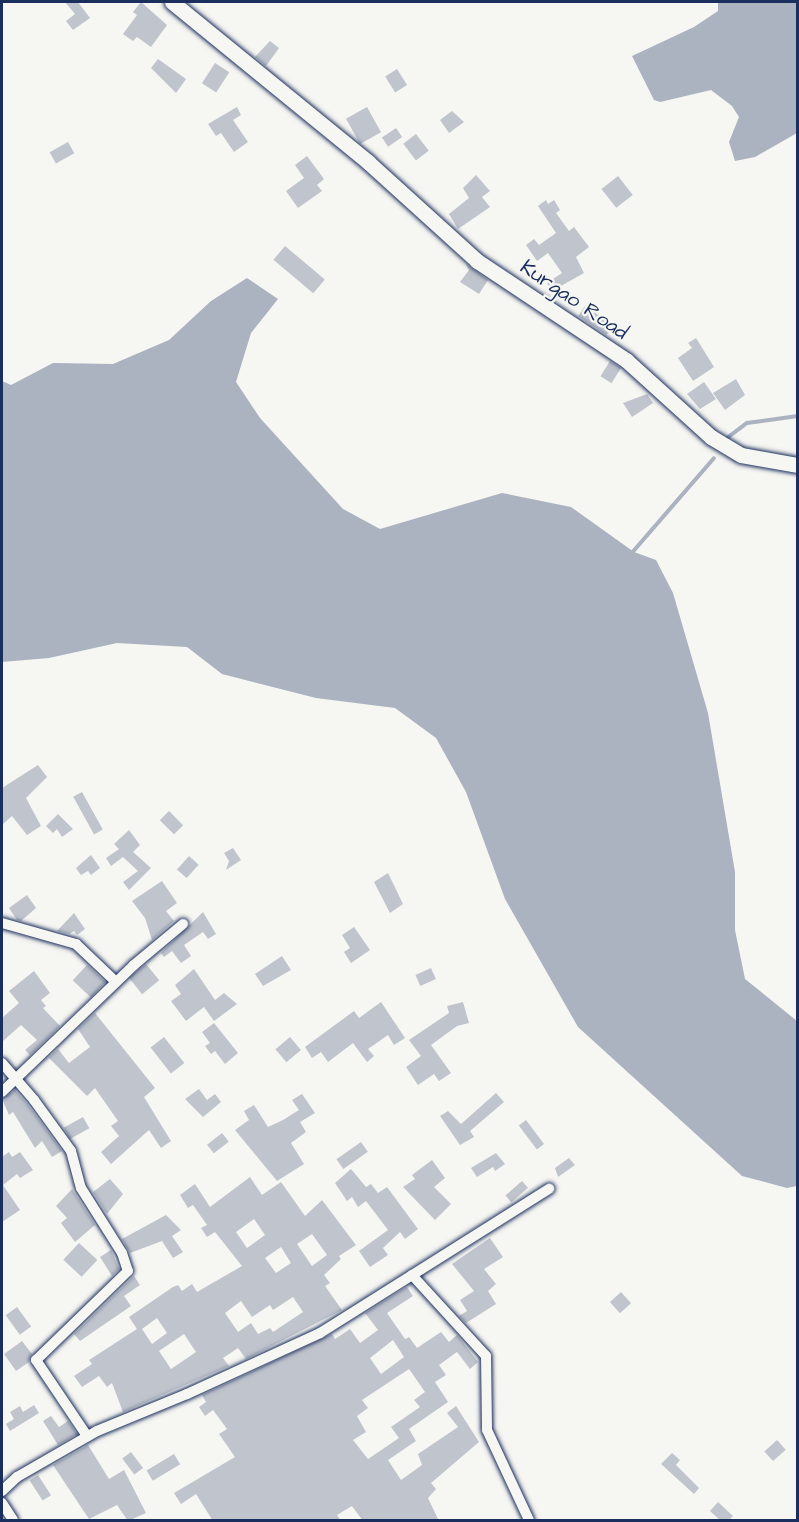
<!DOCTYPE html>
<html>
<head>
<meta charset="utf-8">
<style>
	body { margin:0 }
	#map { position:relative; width:799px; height:1522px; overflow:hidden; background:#f6f6f2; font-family:"Architects Daughter",sans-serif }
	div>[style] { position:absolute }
	.water>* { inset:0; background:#abb2c0 }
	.stream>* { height:4px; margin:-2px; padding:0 2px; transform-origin:2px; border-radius:2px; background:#abb2c0 }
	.building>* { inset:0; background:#c0c4cd; transform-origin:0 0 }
	.roads { filter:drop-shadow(0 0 2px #1b2f5e) drop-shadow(0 0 2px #1b2f5e) }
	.street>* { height:10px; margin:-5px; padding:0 5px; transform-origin:5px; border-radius:5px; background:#f6f6f2 }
	.secondary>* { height:15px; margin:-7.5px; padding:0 7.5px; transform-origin:7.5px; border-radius:7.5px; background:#f6f6f2 }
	span { translate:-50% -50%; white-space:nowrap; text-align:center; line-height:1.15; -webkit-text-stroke:4.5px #f6f6f2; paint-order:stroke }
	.street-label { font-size:21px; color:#1b2f5e }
	.frame { position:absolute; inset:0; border:3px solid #1b2f5e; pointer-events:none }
</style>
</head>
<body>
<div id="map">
	<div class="water">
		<div style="clip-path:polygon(718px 2px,797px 2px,797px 133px,755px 157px,735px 161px,729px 142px,739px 117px,732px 106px,711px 90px,660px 102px,654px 100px,632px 56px,694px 27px,718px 11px)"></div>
		<div style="clip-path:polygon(247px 278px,278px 299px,251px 333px,236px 382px,260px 418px,343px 509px,380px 529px,502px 493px,571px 507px,634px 552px,656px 560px,673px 593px,708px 713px,735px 872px,735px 930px,745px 979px,797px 1021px,797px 1186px,787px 1188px,742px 1176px,578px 1027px,505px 899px,466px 792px,436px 738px,395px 708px,316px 698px,222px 674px,187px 647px,117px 643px,49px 658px,2px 662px,2px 381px,11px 385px,53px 363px,113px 364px,169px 340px,211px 301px)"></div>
	</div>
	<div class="stream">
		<div style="left:727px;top:438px;width:25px;rotate:-37deg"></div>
		<div style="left:747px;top:423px;width:51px;rotate:-7.8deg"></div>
		<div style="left:630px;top:555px;width:128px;rotate:-49.1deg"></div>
	</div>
	<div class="building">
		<div style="clip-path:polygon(65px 2px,78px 2px,90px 18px,73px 30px,66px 21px,75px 14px)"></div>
		<div style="clip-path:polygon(141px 2px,167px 25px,151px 47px,137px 37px,133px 41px,123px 34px,137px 15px,133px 12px)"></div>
		<div style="clip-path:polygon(270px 41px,279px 48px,266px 66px,255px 57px)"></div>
		<div style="clip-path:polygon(158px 59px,186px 79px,176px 93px,151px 68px)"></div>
		<div style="left:215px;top:63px;width:17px;height:24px;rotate:33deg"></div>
		<div style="left:397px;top:69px;width:19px;height:14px;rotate:58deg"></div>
		<div style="clip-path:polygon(237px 107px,241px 115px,233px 120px,248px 142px,234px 152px,221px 133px,216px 136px,208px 124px)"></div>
		<div style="left:367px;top:107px;width:29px;height:24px;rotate:61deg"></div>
		<div style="clip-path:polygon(452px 111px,464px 122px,449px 133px,440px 120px)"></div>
		<div style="left:396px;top:128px;width:11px;height:17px;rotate:56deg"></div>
		<div style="left:416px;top:134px;width:21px;height:16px;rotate:53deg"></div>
		<div style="left:68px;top:142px;width:13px;height:21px;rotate:61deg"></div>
		<div style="clip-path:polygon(307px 156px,324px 179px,317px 185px,322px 191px,298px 208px,286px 191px,304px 178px,295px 165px)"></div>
		<div style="clip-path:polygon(476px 175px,490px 191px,482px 197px,490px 207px,458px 229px,449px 214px,469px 198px,463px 188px)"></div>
		<div style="left:618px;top:176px;width:24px;height:21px;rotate:52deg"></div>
		<div style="clip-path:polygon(546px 200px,548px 204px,554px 200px,560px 210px,556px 213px,569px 231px,574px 227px,589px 247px,576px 257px,584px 273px,552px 291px,547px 283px,562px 273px,548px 253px,537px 261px,526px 245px,534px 239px,539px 245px,556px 233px,538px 206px)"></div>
		<div style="left:285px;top:246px;width:52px;height:18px;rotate:40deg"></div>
		<div style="clip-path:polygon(466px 264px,488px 280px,479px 294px,460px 282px,469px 270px)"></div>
		<div style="left:585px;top:306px;width:34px;height:12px;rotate:34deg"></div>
		<div style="clip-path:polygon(696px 338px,714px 367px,693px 381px,678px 358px,692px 348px,688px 343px)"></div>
		<div style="left:610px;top:361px;width:13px;height:18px;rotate:32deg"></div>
		<div style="clip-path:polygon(736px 379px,745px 395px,725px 410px,713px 393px)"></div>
		<div style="clip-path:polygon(704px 382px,716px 399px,700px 409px,687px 394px)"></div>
		<div style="clip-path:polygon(647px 394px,653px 403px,632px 417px,623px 403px)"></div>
		<div style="clip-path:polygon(38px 765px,47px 777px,26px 798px,41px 826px,27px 835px,12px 816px,2px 825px,2px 788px)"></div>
		<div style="left:82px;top:792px;width:43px;height:10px;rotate:61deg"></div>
		<div style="left:169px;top:811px;width:20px;height:13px;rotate:45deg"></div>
		<div style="clip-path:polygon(58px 814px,73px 829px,62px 837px,57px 829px,53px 833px,46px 826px)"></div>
		<div style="clip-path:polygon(129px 830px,140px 845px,133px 852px,151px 868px,129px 890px,123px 882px,138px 871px,123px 857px,111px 866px,106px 858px,119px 849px,114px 844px)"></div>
		<div style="clip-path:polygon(233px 848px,241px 860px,226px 870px,229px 861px,224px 853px)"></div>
		<div style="clip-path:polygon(91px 855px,100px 868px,91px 875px,88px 871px,81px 875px,76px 868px)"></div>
		<div style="left:189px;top:856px;width:13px;height:18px;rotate:42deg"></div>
		<div style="clip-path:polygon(388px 873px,403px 904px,390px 913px,374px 882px)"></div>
		<div style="clip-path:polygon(162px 881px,177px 903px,166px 911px,174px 921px,152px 940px,145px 918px,132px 901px)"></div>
		<div style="clip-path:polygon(27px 895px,36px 908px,21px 921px,17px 920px,9px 908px)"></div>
		<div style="clip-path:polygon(203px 912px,216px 934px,208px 939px,203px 932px,184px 945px,191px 956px,181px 963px,172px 951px,164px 957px,161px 953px)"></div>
		<div style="clip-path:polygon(74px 913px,85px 929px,77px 935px,74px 931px,69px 934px,57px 931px)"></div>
		<div style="clip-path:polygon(354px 927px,370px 950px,351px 963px,344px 952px,350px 948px,342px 935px)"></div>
		<div style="clip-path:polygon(282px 956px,291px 970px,263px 986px,255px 974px)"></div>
		<div style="left:146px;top:964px;width:21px;height:22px;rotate:51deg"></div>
		<div style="left:87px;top:965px;width:25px;height:21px;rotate:43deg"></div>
		<div style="left:431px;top:968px;width:12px;height:17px;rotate:66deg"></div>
		<div style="clip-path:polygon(194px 969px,215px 1000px,224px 993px,237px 1004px,214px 1021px,204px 1007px,186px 1021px,171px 1001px,181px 994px,175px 985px)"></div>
		<div style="clip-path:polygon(34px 971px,50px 993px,41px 1000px,46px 1006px,43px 1008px,60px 1026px,30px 1055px,25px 1050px,37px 1040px,21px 1025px,2px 1042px,2px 1018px,19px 1003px,9px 991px)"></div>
		<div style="clip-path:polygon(381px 1002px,405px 1038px,394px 1045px,388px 1035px,368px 1049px,374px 1056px,367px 1062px,353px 1043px,328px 1062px,321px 1052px,312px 1058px,305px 1047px,354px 1011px,359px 1018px)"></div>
		<div style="clip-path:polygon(463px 1002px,469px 1023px,457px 1026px,431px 1045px,451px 1073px,439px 1081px,434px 1074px,418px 1085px,406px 1067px,421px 1056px,409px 1040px,449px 1013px,447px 1006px)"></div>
		<div style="clip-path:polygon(95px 1013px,155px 1088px,144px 1097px,171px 1141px,161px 1148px,149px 1130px,111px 1164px,101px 1152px,119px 1136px,111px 1126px,118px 1121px,95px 1088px,87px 1096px,49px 1058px,42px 1064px,58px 1049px,69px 1063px,90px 1047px,78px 1029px)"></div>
		<div style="clip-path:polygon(214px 1023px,238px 1053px,225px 1064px,215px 1051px,211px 1054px,205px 1046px,210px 1043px,202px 1032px)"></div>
		<div style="left:164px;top:1037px;width:33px;height:17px;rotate:52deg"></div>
		<div style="left:290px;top:1037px;width:17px;height:19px;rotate:50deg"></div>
		<div style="clip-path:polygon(199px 1089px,207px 1100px,215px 1094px,221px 1102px,203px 1117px,185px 1099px)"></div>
		<div style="clip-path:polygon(15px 1090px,28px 1105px,62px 1151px,52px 1157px,42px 1141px,35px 1148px,13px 1112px,9px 1115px,2px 1099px)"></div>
		<div style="clip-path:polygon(496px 1093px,504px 1102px,470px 1131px,474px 1137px,460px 1145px,440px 1116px,448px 1111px,461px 1124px)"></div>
		<div style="clip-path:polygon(302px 1094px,315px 1113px,300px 1122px,306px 1132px,291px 1143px,304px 1164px,277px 1181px,235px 1130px,249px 1120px,244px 1111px,254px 1105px,268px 1127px,283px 1120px,299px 1110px,292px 1100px)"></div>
		<div style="left:83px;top:1117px;width:13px;height:22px;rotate:61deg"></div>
		<div style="left:526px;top:1120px;width:30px;height:9px;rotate:53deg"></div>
		<div style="left:222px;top:1133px;width:11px;height:19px;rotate:52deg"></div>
		<div style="left:361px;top:1142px;width:12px;height:30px;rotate:55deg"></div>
		<div style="clip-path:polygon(9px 1152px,12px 1157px,20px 1152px,33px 1170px,20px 1178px,17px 1174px,3px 1185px,20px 1210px,2px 1222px,2px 1157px)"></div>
		<div style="clip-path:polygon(496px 1153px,505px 1164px,495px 1171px,493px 1167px,477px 1177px,471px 1168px)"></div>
		<div style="clip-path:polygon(569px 1158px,575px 1165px,558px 1177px,555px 1168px)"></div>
		<div style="clip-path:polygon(432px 1160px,445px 1178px,434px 1187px,451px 1204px,435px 1220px,403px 1187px,415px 1179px,412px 1175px)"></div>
		<div style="clip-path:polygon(351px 1169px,366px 1187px,371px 1184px,378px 1193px,387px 1187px,418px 1229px,405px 1239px,400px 1232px,383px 1248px,388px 1255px,370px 1267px,359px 1251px,388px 1230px,366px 1201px,358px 1207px,352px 1197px,347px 1201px,335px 1183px)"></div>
		<div style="clip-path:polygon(evenodd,250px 1177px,262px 1195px,281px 1182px,305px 1216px,322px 1200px,356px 1245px,339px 1256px,341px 1259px,324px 1275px,330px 1283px,325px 1286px,342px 1310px,246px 1359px,238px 1348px,223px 1358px,229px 1366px,123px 1412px,112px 1383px,107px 1387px,99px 1376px,82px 1387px,74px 1376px,92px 1364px,89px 1360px,137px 1329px,129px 1317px,173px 1287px,178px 1285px,182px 1291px,192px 1284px,197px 1292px,242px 1266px,215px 1232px,207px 1237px,201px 1228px,207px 1225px,193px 1205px,188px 1208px,180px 1195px,195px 1184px,210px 1207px,250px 1177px,254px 1219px,265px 1235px,247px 1248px,236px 1232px,254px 1219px,250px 1177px,312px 1234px,327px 1255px,312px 1266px,297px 1244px,312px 1234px,250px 1177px,281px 1247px,291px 1263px,276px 1273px,265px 1258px,281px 1247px,250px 1177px,293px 1297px,303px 1312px,273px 1332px,270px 1328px,258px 1334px,251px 1323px,238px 1332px,225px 1313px,241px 1301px,252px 1317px,270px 1305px,273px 1310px,293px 1297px,250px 1177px,157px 1318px,167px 1333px,152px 1344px,142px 1329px,157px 1318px,250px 1177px,184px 1334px,196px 1352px,171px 1369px,159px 1351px,184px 1334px)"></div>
		<div style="clip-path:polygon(110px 1179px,123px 1194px,107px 1214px,93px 1192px)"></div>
		<div style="left:522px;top:1181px;width:9px;height:22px;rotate:49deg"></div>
		<div style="clip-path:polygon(72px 1189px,95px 1225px,75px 1242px,61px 1223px,67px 1218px,56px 1206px)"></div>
		<div style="clip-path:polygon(166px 1215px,181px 1230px,172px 1236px,183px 1252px,173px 1258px,162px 1241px,130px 1253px,122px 1239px)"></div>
		<div style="clip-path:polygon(490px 1238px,503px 1257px,484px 1269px,496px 1284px,488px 1291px,496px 1304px,466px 1323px,459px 1316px,467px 1311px,460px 1300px,474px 1291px,452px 1264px)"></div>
		<div style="left:79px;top:1243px;width:25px;height:23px;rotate:43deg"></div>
		<div style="clip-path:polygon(111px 1250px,119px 1269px,112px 1276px,100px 1257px)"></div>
		<div style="clip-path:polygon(134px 1276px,140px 1285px,124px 1296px,131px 1306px,80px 1341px,74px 1334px)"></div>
		<div style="clip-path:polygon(evenodd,407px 1287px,413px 1296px,387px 1313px,405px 1339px,409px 1337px,417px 1348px,441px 1332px,449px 1342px,457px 1335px,478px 1362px,470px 1369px,457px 1352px,439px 1365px,446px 1375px,435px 1382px,448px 1402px,409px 1429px,416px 1441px,388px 1460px,401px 1480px,422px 1465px,418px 1454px,458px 1427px,447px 1413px,456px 1406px,479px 1442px,431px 1483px,436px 1489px,428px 1498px,439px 1521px,363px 1521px,352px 1506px,337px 1515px,341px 1521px,213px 1521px,196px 1494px,181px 1504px,174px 1493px,235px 1457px,219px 1434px,227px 1429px,213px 1410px,205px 1416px,199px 1407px,206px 1402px,202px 1395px,332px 1334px,335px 1339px,350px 1329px,360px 1343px,378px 1330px,365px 1313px,407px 1287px,393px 1340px,404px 1357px,381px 1374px,370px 1358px,393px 1340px,407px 1287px,409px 1369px,425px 1392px,414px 1400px,420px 1407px,391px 1427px,399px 1438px,368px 1459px,353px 1440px,366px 1432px,357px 1416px,368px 1408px,362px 1400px,409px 1369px)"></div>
		<div style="left:621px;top:1292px;width:15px;height:15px;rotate:48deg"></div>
		<div style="left:17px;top:1307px;width:24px;height:14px;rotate:54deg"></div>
		<div style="clip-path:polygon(22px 1341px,32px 1354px,29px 1362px,16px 1371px,4px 1354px)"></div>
		<div style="clip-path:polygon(34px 1405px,39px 1413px,10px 1431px,6px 1424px,14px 1419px,10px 1412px,20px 1406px,23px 1412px)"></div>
		<div style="clip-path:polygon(51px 1416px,59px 1427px,68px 1421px,77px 1434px,58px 1445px,43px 1421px)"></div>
		<div style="left:777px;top:1440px;width:13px;height:17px;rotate:48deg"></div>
		<div style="clip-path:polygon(88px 1445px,109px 1479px,124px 1470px,146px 1513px,128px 1521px,117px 1505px,89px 1519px,53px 1465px)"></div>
		<div style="left:131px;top:1452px;width:20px;height:11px;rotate:53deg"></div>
		<div style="clip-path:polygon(672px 1453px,680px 1460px,676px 1465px,699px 1488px,694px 1494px,661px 1464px)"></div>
		<div style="left:174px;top:1454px;width:12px;height:32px;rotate:59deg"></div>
		<div style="left:38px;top:1475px;width:24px;height:10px;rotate:57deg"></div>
		<div style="clip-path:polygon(718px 1502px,733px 1516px,728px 1521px,721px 1521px,710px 1511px)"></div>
	</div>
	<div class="roads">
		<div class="street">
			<div style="left:2px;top:923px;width:77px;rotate:15.8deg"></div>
			<div style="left:76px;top:944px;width:55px;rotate:43.5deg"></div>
			<div style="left:2px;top:1063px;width:49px;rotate:49.1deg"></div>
			<div style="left:34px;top:1100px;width:63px;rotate:54deg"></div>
			<div style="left:71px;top:1151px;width:38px;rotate:75deg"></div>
			<div style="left:81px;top:1188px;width:77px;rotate:57.8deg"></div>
			<div style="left:122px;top:1253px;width:19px;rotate:72deg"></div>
			<div style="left:128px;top:1271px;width:128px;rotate:135.9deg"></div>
			<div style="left:36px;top:1360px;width:92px;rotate:56.1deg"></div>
			<div style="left:2px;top:1092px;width:183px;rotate:-43.9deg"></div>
			<div style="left:134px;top:965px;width:64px;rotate:-39.9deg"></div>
			<div style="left:412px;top:1275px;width:110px;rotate:47.6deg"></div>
			<div style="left:486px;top:1356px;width:74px;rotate:89.2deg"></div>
			<div style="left:487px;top:1430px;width:99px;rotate:65deg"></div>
			<div style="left:2px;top:1491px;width:21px;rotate:-43deg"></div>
			<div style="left:17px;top:1477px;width:92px;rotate:-29.9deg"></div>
			<div style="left:97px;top:1431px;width:97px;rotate:-22.3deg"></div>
			<div style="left:187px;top:1394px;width:146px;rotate:-24.6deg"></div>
			<div style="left:320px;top:1333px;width:271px;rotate:-32.2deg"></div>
			<div style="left:2px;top:1503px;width:20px;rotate:57deg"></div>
		</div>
		<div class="secondary">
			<div style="left:172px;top:2px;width:253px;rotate:39.2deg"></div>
			<div style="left:368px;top:162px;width:147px;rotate:42.2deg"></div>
			<div style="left:477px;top:261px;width:179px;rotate:33.6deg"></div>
			<div style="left:626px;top:360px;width:115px;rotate:42.2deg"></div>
			<div style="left:711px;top:437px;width:35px;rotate:31deg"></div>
			<div style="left:741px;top:455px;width:58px;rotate:10deg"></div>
		</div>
	</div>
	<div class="street-label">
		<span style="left:574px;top:300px;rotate:34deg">Kurgao Road</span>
	</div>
	<div class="frame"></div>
</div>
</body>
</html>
